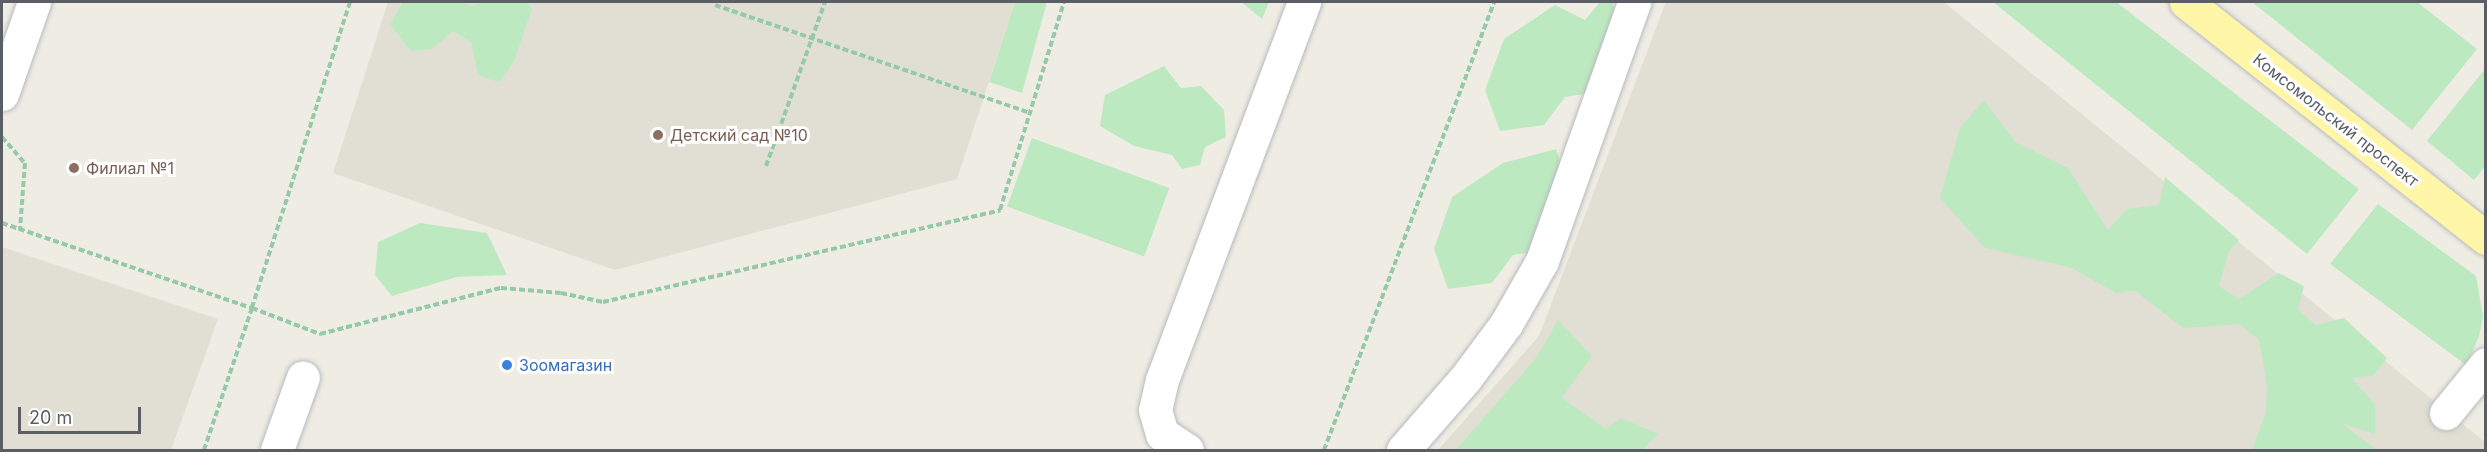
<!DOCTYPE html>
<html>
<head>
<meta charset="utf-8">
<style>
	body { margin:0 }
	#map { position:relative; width:2487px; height:452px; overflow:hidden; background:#efede3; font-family:Inter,sans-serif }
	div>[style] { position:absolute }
	.education>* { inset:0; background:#e1dfd3 }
	.green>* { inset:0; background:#bde9c0; transform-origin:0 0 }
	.path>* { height:4px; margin-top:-2px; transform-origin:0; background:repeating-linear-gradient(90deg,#95caa8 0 6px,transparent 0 9px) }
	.roads { filter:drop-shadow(0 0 2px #b8bbc0) drop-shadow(0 0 2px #b8bbc0) }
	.minor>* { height:33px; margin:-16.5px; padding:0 16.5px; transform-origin:16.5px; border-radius:16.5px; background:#fff }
	.major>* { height:33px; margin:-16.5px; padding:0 16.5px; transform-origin:16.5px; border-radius:16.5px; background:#fff6a8 }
	.dots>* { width:16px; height:16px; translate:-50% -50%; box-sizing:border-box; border:3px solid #fff; border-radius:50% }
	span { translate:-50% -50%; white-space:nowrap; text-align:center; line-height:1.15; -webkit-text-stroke:6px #fff; paint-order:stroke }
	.street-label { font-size:16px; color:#5b5f65 }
	.education-label { font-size:16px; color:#785e54 }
	.left { translate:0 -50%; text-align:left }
	.shop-label { font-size:16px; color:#366cbe }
	.frame { position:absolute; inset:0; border:3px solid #5b5f65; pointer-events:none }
	.scale { position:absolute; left:18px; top:407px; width:123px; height:27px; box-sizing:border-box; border:3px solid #5b5f65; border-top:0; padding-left:8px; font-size:18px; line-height:21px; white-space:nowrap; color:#5b5f65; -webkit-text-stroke:4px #fff; paint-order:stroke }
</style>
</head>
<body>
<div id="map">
	<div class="education">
		<div style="clip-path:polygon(388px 2px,1015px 2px,957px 179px,615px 270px,333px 173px)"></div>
		<div style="clip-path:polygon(1666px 2px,1944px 2px,2486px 443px,2485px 450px,1438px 450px,1539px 336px)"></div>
		<div style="clip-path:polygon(2px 247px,218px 319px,171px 450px,2px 450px)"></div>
	</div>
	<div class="green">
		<div style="clip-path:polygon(403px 2px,464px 2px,471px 6px,485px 2px,527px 2px,532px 9px,514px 61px,499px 82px,478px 75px,471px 42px,453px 31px,432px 49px,411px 51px,390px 24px)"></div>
		<div style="clip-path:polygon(1015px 2px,1047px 2px,1022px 93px,989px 82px)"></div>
		<div style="clip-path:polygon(1241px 2px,1269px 2px,1262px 19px)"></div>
		<div style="clip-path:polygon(1600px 2px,1612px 2px,1618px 22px,1590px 93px,1565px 97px,1544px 125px,1500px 131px,1485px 90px,1504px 39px,1555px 5px,1585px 20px)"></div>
		<div style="clip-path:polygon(1993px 2px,2116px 2px,2359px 189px,2307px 254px)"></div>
		<div style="clip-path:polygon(2252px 2px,2417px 2px,2477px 49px,2412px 130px)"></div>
		<div style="clip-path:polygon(1164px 66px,1181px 88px,1201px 86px,1224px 110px,1226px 137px,1205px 147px,1200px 165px,1182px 169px,1172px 155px,1134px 146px,1100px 126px,1105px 95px)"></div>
		<div style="clip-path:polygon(2485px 69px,2485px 166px,2474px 180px,2427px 141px)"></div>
		<div style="clip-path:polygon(1984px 100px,2015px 142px,2068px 168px,2108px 230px,2127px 209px,2159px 205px,2165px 177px,2239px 240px,2229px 251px,2219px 286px,2239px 299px,2279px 273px,2304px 286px,2298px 310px,2316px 325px,2344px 318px,2387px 358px,2373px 376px,2352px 378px,2375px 405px,2375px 434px,2341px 423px,2377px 450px,2252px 450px,2266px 412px,2267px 386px,2259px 340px,2240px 324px,2183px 328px,2134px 290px,2116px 293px,2072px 268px,1985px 248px,1940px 198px,1960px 128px)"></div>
		<div style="left:1032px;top:138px;width:146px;height:73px;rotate:20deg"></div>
		<div style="clip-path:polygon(1556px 149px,1566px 180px,1539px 251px,1513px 255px,1492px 283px,1448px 289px,1434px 249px,1452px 197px,1503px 163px)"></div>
		<div style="clip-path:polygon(2378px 204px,2476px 276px,2483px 316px,2479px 337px,2466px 365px,2330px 264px)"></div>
		<div style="clip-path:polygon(420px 223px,487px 233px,507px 275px,457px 277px,392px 296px,375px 275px,378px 242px)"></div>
		<div style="clip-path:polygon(1558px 320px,1592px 356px,1562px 398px,1606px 429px,1621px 418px,1658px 434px,1642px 450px,1456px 450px,1536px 358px)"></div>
	</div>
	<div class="path">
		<div style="left:350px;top:2px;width:321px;rotate:107.8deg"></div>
		<div style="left:252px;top:308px;width:73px;rotate:20.9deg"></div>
		<div style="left:320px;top:334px;width:187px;rotate:-14.3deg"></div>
		<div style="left:501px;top:288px;width:60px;rotate:4.8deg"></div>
		<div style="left:561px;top:293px;width:43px;rotate:12.1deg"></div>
		<div style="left:603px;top:302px;width:408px;rotate:-13deg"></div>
		<div style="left:1000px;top:210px;width:218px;rotate:-72.9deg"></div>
		<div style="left:715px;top:5px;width:333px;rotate:18.9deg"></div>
		<div style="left:2px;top:137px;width:35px;rotate:49deg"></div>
		<div style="left:25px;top:163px;width:67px;rotate:94.3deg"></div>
		<div style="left:766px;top:166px;width:174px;rotate:-70.2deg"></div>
		<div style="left:2px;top:223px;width:264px;rotate:18.8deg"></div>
		<div style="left:252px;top:308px;width:150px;rotate:108.7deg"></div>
		<div style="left:1324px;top:450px;width:479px;rotate:-69.2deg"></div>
	</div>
	<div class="roads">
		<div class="minor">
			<div style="left:2px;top:94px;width:97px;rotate:-70.8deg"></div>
			<div style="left:2446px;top:413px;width:63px;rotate:-50.8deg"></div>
			<div style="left:277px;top:450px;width:77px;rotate:-70.4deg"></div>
			<div style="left:1187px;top:450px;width:30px;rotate:-147deg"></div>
			<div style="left:1162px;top:434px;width:25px;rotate:-106deg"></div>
			<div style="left:1155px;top:410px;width:31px;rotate:-77deg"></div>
			<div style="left:1162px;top:380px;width:404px;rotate:-69.4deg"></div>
			<div style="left:1403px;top:450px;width:94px;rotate:-48.9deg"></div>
			<div style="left:1465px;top:379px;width:69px;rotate:-53.3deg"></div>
			<div style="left:1506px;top:324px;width:73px;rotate:-60.3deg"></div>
			<div style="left:1542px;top:261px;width:275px;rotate:-70.4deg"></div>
		</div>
		<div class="major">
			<div style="left:2186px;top:2px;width:382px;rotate:38.2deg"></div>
		</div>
	</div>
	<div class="dots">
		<div style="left:658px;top:135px;background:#8d6e63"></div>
		<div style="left:74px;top:168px;background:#8d6e63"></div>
		<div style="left:507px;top:365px;background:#3f7fe0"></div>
	</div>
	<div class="street-label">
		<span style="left:2336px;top:120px;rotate:38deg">Комсомольский проспект</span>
	</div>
	<div class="education-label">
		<span class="left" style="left:670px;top:135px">Детский сад №10</span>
		<span class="left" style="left:86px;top:168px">Филиал №1</span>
	</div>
	<div class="shop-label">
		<span class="left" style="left:519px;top:365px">Зоомагазин</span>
	</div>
	<div class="frame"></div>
	<div class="scale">20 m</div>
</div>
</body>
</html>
